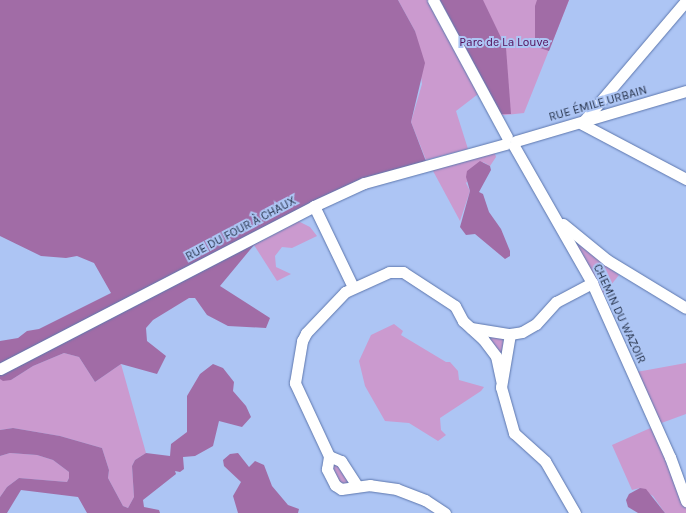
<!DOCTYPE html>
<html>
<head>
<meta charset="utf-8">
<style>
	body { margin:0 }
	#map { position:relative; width:686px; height:513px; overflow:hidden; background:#adc5f4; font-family:Karla,sans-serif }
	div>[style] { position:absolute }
	.green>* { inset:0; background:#cb9acf }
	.forest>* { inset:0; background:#a16ca6 }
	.roads { filter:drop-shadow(0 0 1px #5d77ae) drop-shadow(0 0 1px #5d77ae) }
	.minor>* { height:11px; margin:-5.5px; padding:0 5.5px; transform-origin:5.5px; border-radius:5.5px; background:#fff }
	span { translate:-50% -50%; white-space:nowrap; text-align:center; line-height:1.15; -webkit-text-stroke:4px #adc5f4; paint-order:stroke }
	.park-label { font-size:12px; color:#530e59 }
	.street-label { font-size:12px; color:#29354d }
</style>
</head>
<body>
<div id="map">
	<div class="green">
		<div style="clip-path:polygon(398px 0,569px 0,524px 113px,496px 116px,482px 91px,456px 111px,468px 149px,426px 160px,411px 122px,422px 84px,415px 31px)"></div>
		<div style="clip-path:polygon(493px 147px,496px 157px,490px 166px,483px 162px,466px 183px,470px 191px,460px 221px,432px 169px)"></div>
		<div style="clip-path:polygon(298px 221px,310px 227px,317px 236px,292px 248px,282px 247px,275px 256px,276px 267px,291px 274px,277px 281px,254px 245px)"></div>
		<div style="clip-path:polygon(574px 241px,619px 275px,603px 295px)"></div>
		<div style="clip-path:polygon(394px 324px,403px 331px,401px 335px,446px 362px,450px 362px,458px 371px,459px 380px,484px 387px,481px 391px,440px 418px,441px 430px,446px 435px,438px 441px,409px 423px,385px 421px,365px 386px,359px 361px,371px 335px)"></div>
		<div style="clip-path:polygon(486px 335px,504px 337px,502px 355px)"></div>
		<div style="clip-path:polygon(64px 353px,79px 357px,95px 382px,121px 364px,146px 453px,135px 460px,132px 466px,134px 497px,128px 508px,123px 506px,108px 478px,109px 470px,102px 448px,60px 436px,13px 428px,0 430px,0 379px,11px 380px,33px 366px)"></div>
		<div style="clip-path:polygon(686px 363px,686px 414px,656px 425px,686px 501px,686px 513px,665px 513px,653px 496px,640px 488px,632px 490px,612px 445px,655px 426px,631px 373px)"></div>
		<div style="clip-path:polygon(10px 453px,37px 455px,53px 460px,69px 472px,69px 478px,67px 482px,19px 478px,7px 487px,0 497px,0 456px)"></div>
		<div style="clip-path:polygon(337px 462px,350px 483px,340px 486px,330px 465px)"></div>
	</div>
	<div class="forest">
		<div style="clip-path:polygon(0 0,398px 0,415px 31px,425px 63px,411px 122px,427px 164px,364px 183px,254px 245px,220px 286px,270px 318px,266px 328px,228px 326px,207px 315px,195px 298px,189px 298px,153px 320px,146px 328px,147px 341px,166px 356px,157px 374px,121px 364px,95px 382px,79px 357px,64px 353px,33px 366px,11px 380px,3px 381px,0 379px,0 341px,18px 338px,27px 331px,39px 329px,111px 293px,94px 263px,77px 256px,66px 258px,41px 256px,0 236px)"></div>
		<div style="clip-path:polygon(440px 0,483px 0,506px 48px,511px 114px,501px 114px)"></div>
		<div style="clip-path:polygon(537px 0,569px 0,549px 51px,540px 48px,535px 42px,535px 6px)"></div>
		<div style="clip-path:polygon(480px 161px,490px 166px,491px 170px,479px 192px,483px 194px,489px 212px,501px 229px,510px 251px,510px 256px,505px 259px,475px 234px,466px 235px,460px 227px,470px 191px,466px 177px,467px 171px)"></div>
		<div style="clip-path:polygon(213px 364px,223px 368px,234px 382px,233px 391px,246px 406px,251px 417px,242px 427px,219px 421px,213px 446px,195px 456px,183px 457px,184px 469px,180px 472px,175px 471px,176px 474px,143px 500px,144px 507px,159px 510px,160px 513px,87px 513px,78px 497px,21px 490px,7px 513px,0 513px,0 497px,7px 487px,19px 478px,67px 482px,69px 478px,69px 472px,53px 460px,37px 455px,10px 453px,0 456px,0 430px,13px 428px,60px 436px,102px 448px,109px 470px,108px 478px,123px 506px,128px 508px,134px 497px,132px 466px,135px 460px,146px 453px,170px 456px,171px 444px,187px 432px,187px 396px,200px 374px)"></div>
		<div style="clip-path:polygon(238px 453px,249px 467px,255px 461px,264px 465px,272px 486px,288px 505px,299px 509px,298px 513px,238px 513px,233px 496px,241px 482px,224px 466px,223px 460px,230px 454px)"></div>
		<div style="clip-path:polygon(640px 488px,646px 489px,665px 513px,638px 513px,628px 507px,626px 500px,629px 494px)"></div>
	</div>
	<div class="roads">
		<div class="minor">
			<div style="left:433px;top:0;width:156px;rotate:61.6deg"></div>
			<div style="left:582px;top:123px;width:160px;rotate:-49.6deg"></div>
			<div style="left:582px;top:124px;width:118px;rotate:27.9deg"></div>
			<div style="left:516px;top:141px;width:177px;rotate:-16.4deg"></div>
			<div style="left:514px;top:146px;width:158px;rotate:60.3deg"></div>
			<div style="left:592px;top:283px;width:191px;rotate:65.9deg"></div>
			<div style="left:670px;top:457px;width:47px;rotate:70deg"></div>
			<div style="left:314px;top:206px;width:90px;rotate:64.3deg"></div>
			<div style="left:563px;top:224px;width:57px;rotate:39.3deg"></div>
			<div style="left:607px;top:260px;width:92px;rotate:31.3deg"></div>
			<div style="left:471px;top:328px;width:39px;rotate:9deg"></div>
			<div style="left:510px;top:334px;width:12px;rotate:-9deg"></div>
			<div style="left:522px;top:332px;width:16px;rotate:-30deg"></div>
			<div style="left:536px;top:324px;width:30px;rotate:-48deg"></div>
			<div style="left:556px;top:302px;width:41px;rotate:-27.8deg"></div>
			<div style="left:510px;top:334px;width:54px;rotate:99.6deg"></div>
			<div style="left:501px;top:387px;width:48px;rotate:74.2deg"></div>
			<div style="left:514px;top:433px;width:42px;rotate:42.1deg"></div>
			<div style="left:545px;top:461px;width:60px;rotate:60deg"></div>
			<div style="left:0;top:369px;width:354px;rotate:-27.4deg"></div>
			<div style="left:314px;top:206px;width:55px;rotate:-24.7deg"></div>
			<div style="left:364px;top:183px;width:147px;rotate:-15.4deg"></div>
			<div style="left:329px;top:456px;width:13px;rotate:23deg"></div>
			<div style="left:341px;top:461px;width:30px;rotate:57deg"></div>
			<div style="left:445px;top:513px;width:24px;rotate:-147deg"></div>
			<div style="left:425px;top:500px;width:30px;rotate:-159deg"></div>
			<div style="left:397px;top:489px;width:27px;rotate:-172deg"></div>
			<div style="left:370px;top:485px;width:29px;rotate:172deg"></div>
			<div style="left:341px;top:489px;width:7px;rotate:-146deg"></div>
			<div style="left:335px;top:485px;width:18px;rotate:-117deg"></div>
			<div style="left:327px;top:469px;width:13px;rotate:-81deg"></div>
			<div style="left:329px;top:456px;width:81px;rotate:-115deg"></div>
			<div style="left:295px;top:383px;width:43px;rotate:-80.5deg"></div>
			<div style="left:302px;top:341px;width:9px;rotate:-63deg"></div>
			<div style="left:306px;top:333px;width:57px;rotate:-46.4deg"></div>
			<div style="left:345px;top:292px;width:48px;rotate:-24.4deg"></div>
			<div style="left:389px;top:272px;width:14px"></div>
			<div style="left:403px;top:272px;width:62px;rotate:33.2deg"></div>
			<div style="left:455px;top:306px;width:17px;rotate:62deg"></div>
			<div style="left:463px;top:321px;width:27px;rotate:42deg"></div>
			<div style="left:483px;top:339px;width:21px;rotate:53deg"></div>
			<div style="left:496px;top:356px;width:25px;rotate:78deg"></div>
		</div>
	</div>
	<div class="park-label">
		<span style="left:504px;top:43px">Parc de La Louve</span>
	</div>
	<div class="street-label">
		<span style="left:598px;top:104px;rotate:-16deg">RUE ÉMILE URBAIN</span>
		<span style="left:241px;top:229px;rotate:-28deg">RUE DU FOUR À CHAUX</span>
		<span style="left:619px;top:314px;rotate:65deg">CHEMIN DU WAZOIR</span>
	</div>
</div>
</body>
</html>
